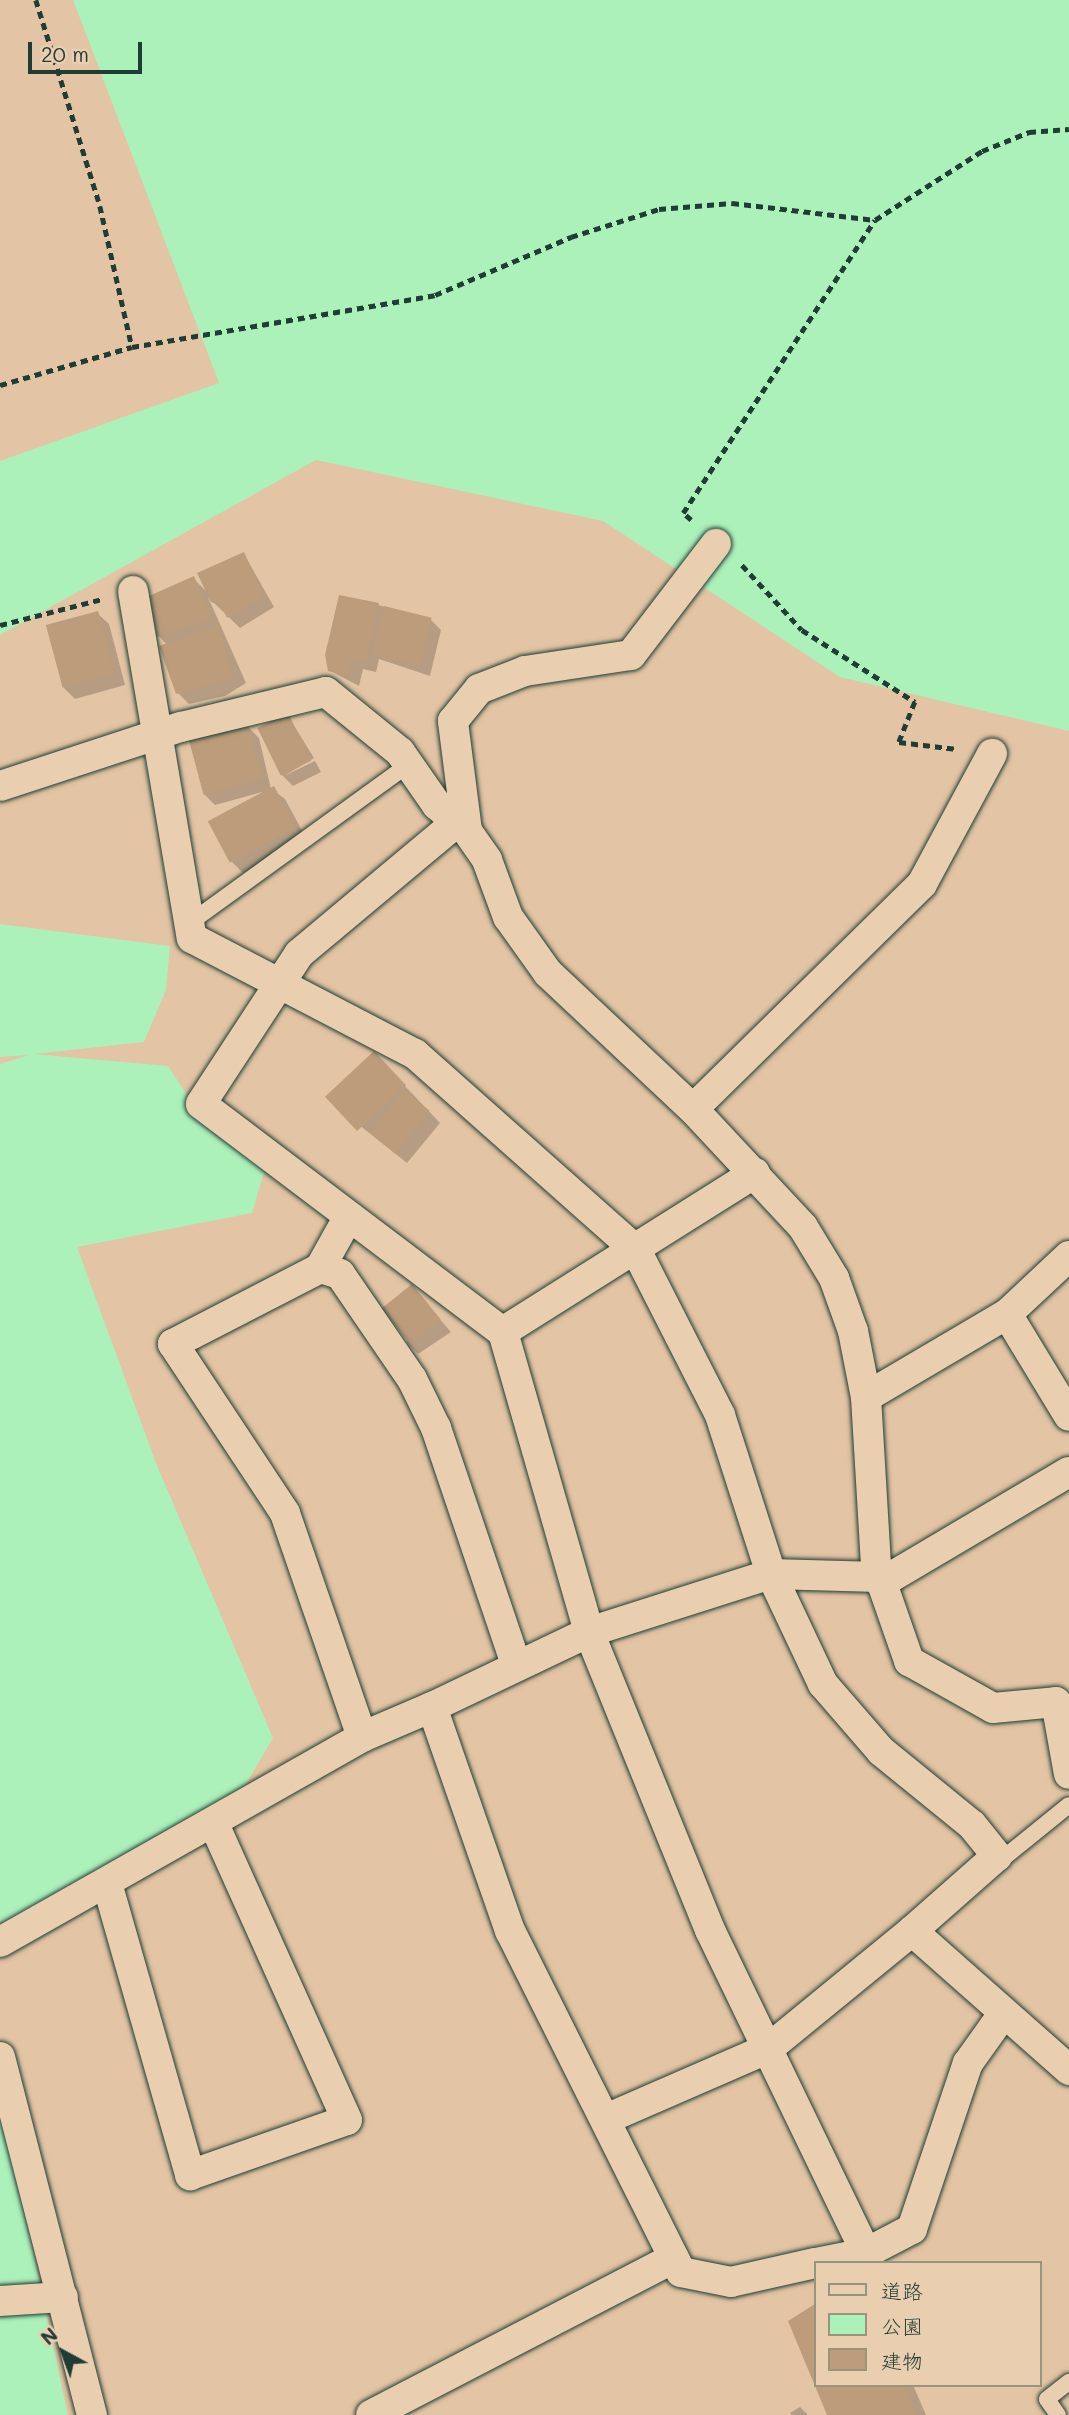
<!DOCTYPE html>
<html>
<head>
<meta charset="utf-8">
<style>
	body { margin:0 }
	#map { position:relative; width:1069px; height:2415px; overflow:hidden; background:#e3c4a4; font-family:Mali,"Klee One",sans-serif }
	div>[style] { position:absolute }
	.green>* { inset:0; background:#acf0ba }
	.shadow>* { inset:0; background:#0003 }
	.building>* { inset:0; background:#bc9c7b; transform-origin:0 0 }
	.path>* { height:4.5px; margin-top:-2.25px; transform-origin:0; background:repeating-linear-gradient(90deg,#1f3d34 0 7px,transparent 0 12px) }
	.roads { filter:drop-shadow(0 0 2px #1f3d34) drop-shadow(0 0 2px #1f3d34) }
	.service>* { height:16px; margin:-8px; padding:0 8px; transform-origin:8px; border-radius:8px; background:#e9ceb0 }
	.minor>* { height:30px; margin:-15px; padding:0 15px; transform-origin:15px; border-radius:15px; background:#e9ceb0 }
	span { translate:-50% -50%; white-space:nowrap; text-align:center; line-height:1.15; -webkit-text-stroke:5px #e9ceb0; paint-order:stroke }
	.legend { position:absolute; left:814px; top:2261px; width:228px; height:126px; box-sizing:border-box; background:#e9ceb0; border:2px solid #98947e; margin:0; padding:9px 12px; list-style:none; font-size:21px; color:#1f3d34 }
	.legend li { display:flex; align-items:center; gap:14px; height:35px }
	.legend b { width:35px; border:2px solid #98947e }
	.north { position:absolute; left:28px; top:2317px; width:70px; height:70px; -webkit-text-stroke:5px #e9ceb0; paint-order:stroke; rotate:319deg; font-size:19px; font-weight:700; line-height:28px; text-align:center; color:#1f3d34 }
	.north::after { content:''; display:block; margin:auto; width:24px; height:32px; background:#1f3d34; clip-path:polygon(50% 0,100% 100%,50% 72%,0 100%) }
	.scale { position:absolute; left:28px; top:42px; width:114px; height:32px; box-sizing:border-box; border:4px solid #1f3d34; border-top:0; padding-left:9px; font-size:21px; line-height:24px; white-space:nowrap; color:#1f3d34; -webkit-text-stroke:5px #e9ceb0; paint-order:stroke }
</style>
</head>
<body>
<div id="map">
	<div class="green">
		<div style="clip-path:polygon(73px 0,1069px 0,1069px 731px,840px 677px,603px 521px,316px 460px,0 635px,0 461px,219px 383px)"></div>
		<div style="clip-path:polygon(0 924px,170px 946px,166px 990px,144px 1042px,34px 1054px,168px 1066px,200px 1115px,265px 1169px,252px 1213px,77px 1247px,156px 1463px,273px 1738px,239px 1796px,0 1924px,0 1064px,28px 1055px,0 1057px)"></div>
		<div style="clip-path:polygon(0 2096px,68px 2415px,0 2415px)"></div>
	</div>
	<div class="shadow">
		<div style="clip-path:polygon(244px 554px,274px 607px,240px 628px,208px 597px,246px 683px,225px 696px,189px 704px,178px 693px,167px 645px,159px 636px,193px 578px,208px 593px)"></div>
		<div style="clip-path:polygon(378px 605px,430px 619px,441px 630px,430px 676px,379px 659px,376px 672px,363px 669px,359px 686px,329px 670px)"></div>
		<div style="clip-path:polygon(97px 613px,109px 624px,125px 685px,75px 699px,64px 688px)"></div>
		<div style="clip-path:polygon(288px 716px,314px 758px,284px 776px,315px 761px,321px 772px,293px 786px,282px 775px)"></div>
		<div style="clip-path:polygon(248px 727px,259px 738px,271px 789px,285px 799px,306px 838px,243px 873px,232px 862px,262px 792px,215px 805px,204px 794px)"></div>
		<div style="clip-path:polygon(384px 1064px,440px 1123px,407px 1163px,343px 1112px)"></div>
		<div style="clip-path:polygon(411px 1286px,451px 1332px,418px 1354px,407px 1343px)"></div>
		<div style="clip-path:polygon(818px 2385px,913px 2385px,926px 2415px,831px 2415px)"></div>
		<div style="clip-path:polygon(800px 2407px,808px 2415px,791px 2415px,790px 2413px)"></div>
	</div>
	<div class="building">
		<div style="clip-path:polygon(244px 552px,264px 596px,227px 618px,221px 605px,211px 602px,197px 573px)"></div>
		<div style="clip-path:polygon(194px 576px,213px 619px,157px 637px,149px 596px)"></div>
		<div style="clip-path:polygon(339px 595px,379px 603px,366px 662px,352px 659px,348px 676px,328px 671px,325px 655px)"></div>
		<div style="left:384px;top:606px;width:49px;height:50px;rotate:14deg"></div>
		<div style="left:98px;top:611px;width:65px;height:54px;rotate:75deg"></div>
		<div style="clip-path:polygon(219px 625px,233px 679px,176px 694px,159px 646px)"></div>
		<div style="left:288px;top:713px;width:53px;height:34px;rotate:64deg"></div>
		<div style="left:248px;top:725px;width:56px;height:61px;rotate:75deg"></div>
		<div style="left:274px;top:786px;width:47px;height:75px;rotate:62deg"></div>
		<div style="left:374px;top:1051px;width:47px;height:67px;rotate:47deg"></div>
		<div style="left:404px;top:1090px;width:33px;height:55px;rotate:39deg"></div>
		<div style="left:412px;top:1284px;width:46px;height:39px;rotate:51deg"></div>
		<div style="clip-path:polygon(815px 2304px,815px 2385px,903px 2385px,916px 2415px,827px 2415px,788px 2321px)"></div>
	</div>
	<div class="path">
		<div style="left:36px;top:0;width:216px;rotate:72.7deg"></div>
		<div style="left:100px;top:206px;width:145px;rotate:77.2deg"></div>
		<div style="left:0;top:385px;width:137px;rotate:-16.1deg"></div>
		<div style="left:132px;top:347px;width:307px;rotate:-9.7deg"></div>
		<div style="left:435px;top:295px;width:148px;rotate:-23.1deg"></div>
		<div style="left:571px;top:237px;width:92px;rotate:-17.7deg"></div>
		<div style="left:659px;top:209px;width:73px;rotate:-4.7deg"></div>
		<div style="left:732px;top:203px;width:144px;rotate:6.8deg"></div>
		<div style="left:875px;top:220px;width:127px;rotate:-32.8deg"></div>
		<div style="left:982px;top:151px;width:51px;rotate:-22deg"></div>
		<div style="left:1029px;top:132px;width:40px;rotate:-4.3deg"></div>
		<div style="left:691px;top:520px;width:11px;rotate:-139deg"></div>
		<div style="left:683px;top:513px;width:350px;rotate:-56.8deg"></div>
		<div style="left:742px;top:565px;width:88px;rotate:47.3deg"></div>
		<div style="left:802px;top:630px;width:134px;rotate:32.5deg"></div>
		<div style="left:915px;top:702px;width:43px;rotate:111.8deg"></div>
		<div style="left:899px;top:742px;width:58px;rotate:6.9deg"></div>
		<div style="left:0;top:625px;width:105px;rotate:-14.3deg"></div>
	</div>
	<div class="roads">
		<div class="service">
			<div style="left:188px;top:924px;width:271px;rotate:-35.9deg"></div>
			<div style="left:997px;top:1856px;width:6px;rotate:45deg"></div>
			<div style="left:1001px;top:1860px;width:87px;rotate:-39deg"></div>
			<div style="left:1058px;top:2415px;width:19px;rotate:-125deg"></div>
			<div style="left:1047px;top:2399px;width:28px;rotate:-38deg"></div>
		</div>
		<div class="minor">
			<div style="left:133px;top:591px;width:352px;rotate:80.4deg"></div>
			<div style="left:192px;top:938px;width:251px;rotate:27.5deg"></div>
			<div style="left:415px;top:1054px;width:295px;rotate:41.6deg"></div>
			<div style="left:636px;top:1250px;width:185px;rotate:63deg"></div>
			<div style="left:720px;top:1415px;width:167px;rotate:72.2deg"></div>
			<div style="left:771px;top:1574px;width:122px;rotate:64.7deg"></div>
			<div style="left:823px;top:1684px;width:89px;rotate:49.1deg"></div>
			<div style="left:881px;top:1751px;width:117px;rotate:39.1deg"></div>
			<div style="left:972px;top:1825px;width:40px;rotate:51deg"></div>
			<div style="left:997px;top:1856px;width:113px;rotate:138.6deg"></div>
			<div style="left:912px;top:1931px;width:210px;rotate:41.5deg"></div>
			<div style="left:0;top:786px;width:190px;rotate:-18.1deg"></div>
			<div style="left:181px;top:727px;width:149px;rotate:-13.6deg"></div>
			<div style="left:326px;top:692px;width:95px;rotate:39deg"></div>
			<div style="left:400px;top:752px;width:65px;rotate:55.1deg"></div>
			<div style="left:437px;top:805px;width:40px;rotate:41deg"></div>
			<div style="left:467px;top:831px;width:35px;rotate:55deg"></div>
			<div style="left:487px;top:860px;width:61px;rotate:69.8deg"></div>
			<div style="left:508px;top:917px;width:69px;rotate:54.5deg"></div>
			<div style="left:548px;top:973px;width:199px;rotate:43.2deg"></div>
			<div style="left:693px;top:1109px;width:161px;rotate:47deg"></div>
			<div style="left:803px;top:1227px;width:60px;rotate:58.7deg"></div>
			<div style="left:834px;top:1278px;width:56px;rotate:70.3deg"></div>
			<div style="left:853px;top:1331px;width:67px;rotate:78.9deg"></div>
			<div style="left:866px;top:1397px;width:169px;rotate:86.6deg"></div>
			<div style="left:876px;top:1566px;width:101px;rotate:70.8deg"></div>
			<div style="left:909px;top:1661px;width:96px;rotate:29.2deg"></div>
			<div style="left:993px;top:1708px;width:63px;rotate:-5.4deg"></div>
			<div style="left:1056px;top:1702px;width:73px;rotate:79.8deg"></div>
			<div style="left:458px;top:821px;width:207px;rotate:140.1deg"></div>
			<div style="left:299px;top:954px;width:179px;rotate:123.2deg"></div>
			<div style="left:201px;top:1104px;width:378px;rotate:37.1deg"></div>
			<div style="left:467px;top:831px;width:111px;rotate:-97.3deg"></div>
			<div style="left:453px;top:721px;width:41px;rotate:-50.9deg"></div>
			<div style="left:479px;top:689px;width:49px;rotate:-21.4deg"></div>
			<div style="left:525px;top:671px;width:107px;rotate:-8.6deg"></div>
			<div style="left:631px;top:655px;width:140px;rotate:-52.6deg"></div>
			<div style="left:693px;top:1109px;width:321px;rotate:-44.5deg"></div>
			<div style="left:922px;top:884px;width:148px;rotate:-61.7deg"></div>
			<div style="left:755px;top:1173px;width:298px;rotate:147.8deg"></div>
			<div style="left:503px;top:1332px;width:312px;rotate:74deg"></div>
			<div style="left:589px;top:1632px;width:191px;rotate:-17.7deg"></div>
			<div style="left:771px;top:1574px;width:108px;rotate:1.6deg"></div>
			<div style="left:1069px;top:1256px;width:85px;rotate:136.9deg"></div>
			<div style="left:1007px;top:1314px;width:119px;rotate:58.7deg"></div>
			<div style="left:320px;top:1268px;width:57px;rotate:-60.8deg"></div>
			<div style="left:866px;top:1397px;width:164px;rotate:-30.5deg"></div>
			<div style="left:881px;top:1583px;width:218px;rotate:-30.6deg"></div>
			<div style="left:362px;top:1737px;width:237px;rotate:-109deg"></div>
			<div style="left:285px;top:1513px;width:203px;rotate:-123.5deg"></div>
			<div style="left:173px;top:1344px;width:165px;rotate:-27.3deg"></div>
			<div style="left:320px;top:1268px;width:21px;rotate:17deg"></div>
			<div style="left:340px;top:1274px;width:127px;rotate:55.6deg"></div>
			<div style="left:412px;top:1379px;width:55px;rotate:63.9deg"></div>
			<div style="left:436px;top:1428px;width:249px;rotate:71.3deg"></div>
			<div style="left:107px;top:1883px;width:304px;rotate:74.1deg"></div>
			<div style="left:190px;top:2175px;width:166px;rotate:-19.3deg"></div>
			<div style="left:347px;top:2120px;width:325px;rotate:-114.2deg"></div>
			<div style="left:0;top:1942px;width:416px;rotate:-29.5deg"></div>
			<div style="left:362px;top:1737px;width:76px;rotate:-23.2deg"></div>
			<div style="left:0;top:2057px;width:370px;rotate:75.6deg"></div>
			<div style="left:606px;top:2119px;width:178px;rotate:-23.5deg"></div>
			<div style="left:769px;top:2048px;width:185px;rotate:-39.3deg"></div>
			<div style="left:815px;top:2263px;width:86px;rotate:167.3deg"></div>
			<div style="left:731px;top:2282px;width:51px;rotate:-168.7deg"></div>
			<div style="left:681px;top:2272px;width:381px;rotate:-116.6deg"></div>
			<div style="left:510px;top:1931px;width:237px;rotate:-109.2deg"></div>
			<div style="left:432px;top:1707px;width:174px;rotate:-25.5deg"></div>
			<div style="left:589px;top:1632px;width:322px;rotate:67.9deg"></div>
			<div style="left:710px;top:1930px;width:359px;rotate:64.2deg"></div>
			<div style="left:816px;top:2263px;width:51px;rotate:-11.3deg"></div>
			<div style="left:866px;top:2253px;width:52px;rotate:-27.6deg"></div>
			<div style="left:912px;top:2229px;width:175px;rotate:-71.4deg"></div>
			<div style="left:968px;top:2063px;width:60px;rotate:-54.5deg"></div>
			<div style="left:0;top:2301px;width:63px;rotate:-3.6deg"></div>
			<div style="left:371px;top:2415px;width:341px;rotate:-27.4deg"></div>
		</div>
	</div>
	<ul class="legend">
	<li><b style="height:9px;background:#e9ceb0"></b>道路</li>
	<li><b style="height:19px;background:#acf0ba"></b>公園</li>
	<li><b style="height:19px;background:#bc9c7b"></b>建物</li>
	</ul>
	<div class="north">N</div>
	<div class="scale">20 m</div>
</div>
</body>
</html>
